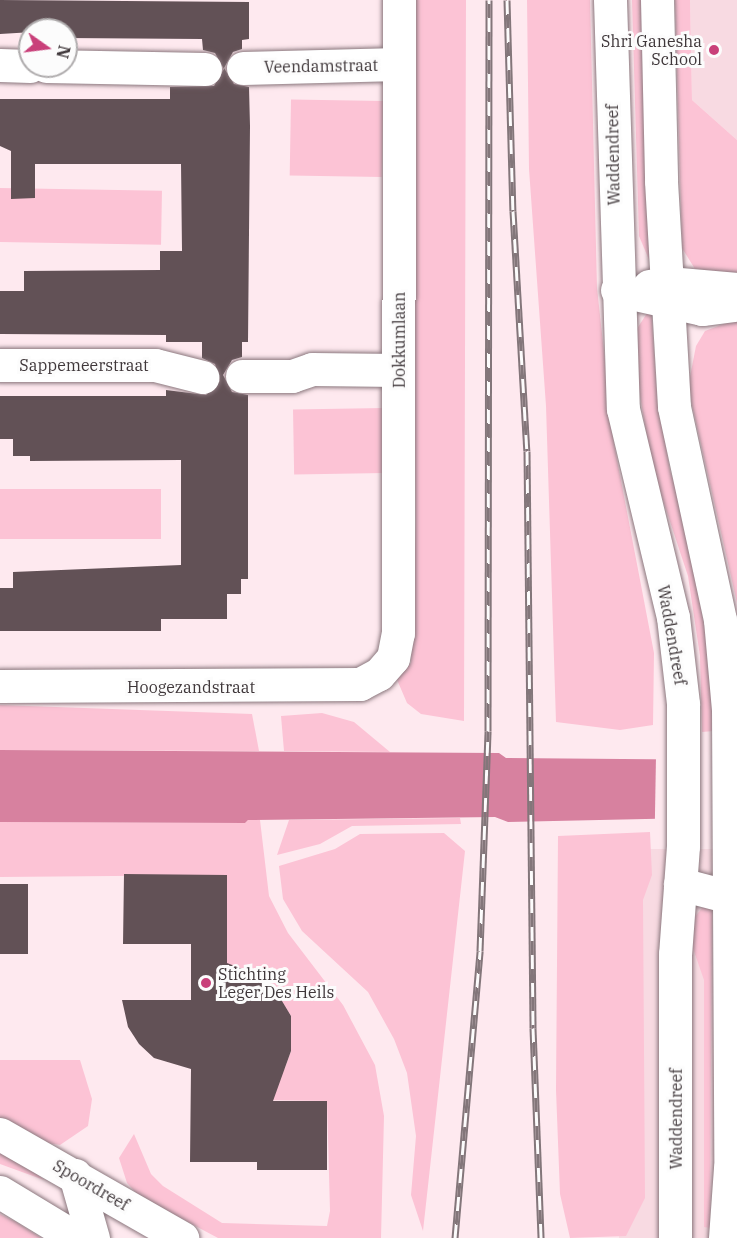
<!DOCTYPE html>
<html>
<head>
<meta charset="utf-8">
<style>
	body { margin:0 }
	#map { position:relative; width:737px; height:1238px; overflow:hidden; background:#fee9ef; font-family:"IBM Plex Serif",serif }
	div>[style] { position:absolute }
	.built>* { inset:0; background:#f8dae2; transform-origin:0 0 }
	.green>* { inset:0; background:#fcc3d5; transform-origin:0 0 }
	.water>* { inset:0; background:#d7819f }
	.pier>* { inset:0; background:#fee9ef; transform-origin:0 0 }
	.building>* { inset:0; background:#625156; transform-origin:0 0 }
	.roads { filter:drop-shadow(0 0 2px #8a777d) drop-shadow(0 0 2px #8a777d) }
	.street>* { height:33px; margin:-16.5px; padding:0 16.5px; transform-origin:16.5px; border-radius:16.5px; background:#fff }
	.secondary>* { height:33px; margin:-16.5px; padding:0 16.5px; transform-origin:16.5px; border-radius:16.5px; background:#fff }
	.rail>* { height:7px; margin-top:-3.5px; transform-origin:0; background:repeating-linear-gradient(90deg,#fcfcfc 0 14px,#83767a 0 28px); box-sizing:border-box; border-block:2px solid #83767a }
	.dots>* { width:16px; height:16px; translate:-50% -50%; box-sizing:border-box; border:3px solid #fcfcfc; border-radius:50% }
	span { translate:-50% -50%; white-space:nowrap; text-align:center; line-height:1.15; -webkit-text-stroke:6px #fcfcfc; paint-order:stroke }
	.poi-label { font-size:16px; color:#3f373a }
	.right { translate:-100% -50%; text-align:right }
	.left { translate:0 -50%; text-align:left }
	.street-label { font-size:16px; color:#3f373a }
	.north { position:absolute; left:18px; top:18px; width:60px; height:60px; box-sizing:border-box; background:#fcfcfc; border:2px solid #b0adae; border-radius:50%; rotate:104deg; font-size:16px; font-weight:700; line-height:24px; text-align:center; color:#3f373a }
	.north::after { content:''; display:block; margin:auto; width:21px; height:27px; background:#c9407a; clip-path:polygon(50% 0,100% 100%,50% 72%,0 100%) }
</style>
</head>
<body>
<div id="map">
	<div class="built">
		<div style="clip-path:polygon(690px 0,737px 0,737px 140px,692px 100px)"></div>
		<div style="left:737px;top:849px;width:389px;height:118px;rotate:90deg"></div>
	</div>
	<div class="green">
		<div style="clip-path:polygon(410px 0,466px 0,464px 721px,421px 714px,407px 703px,395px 675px,411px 663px,416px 522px)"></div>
		<div style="clip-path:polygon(527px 0,590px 0,597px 288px,614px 444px,654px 653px,653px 725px,620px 730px,556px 722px,546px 406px,529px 169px)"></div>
		<div style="clip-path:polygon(632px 0,644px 0,650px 262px,639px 236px)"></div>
		<div style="clip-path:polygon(675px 0,690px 0,692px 100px,737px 140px,737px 278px,695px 269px,682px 248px)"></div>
		<div style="left:383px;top:101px;width:76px;height:92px;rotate:91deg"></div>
		<div style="left:0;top:188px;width:162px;height:54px;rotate:1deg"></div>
		<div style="clip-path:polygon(651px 307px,657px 394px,670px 471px,681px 503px,709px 651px,714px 731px,702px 732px,700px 656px,688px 576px,652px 467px,634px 360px,633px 335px)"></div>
		<div style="clip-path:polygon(737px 319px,737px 603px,688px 387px,696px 346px,705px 331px)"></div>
		<div style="left:384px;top:408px;width:65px;height:91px;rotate:89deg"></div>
		<div style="left:161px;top:489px;width:50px;height:161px;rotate:90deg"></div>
		<div style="clip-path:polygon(0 705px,252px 714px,259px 751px,0 750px)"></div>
		<div style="clip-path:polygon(322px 713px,354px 722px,390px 752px,284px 751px,281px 716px)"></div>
		<div style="clip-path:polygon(460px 818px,461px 824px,352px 826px,320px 844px,277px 855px,289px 820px)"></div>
		<div style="clip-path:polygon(248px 820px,260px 820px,269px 896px,288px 933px,343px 1005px,375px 1065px,384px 1116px,381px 1238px,218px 1238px,139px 1196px,127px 1183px,119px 1158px,134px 1134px,151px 1174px,163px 1186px,222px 1223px,327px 1226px,330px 1211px,327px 1101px,260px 1100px,285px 1068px,291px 1051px,291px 1016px,272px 986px,258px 975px,227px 967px,227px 875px,0 877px,0 822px,245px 823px)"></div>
		<div style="clip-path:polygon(650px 832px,652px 875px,643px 900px,645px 1198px,626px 1236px,570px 1238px,560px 1194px,556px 1090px,558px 836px)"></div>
		<div style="clip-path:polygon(444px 833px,465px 851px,423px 1231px,411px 1195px,416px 1136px,407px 1073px,394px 1039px,368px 992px,302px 931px,283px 899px,279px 866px,335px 849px,360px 834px)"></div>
		<div style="clip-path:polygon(712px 903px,710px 1228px,704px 1227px,704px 980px,689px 937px,693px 919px,704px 906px)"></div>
		<div style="clip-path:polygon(0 1060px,80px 1060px,92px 1099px,88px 1126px,60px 1145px,47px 1143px,0 1118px)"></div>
		<div style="clip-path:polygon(0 1152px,24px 1163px,44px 1180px,0 1164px)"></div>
		<div style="clip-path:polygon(0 1214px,16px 1222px,41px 1238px,0 1238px)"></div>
	</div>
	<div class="water">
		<div style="clip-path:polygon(0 750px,499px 753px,506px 758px,737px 760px,737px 817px,508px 822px,495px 817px,248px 820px,245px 823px,0 822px)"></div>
	</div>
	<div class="pier">
		<div style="left:656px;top:756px;width:81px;height:66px;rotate:1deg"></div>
	</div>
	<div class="building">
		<div style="clip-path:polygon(0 0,249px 2px,249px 39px,242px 40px,242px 49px,233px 52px,224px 68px,234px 84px,249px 87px,250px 126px,248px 342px,242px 342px,242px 357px,232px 360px,223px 375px,232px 392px,248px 395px,248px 579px,241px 579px,241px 594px,227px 594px,227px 619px,161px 619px,161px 631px,0 631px,0 588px,13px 588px,13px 572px,181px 565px,181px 460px,30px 461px,30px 456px,13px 456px,13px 439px,0 439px,0 396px,166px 396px,166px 390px,206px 395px,220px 381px,215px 364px,202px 358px,202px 342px,166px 342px,166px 335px,0 334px,0 291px,24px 291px,24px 271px,160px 270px,160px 251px,182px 251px,181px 164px,35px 164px,35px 198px,11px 199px,11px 151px,0 146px,0 99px,170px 99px,170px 87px,214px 86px,224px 69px,215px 53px,203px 50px,202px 39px,66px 38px,66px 30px,0 34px)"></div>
		<div style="clip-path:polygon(124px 874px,227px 875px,227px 963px,258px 975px,273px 986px,291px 1016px,291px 1051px,273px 1101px,327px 1101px,327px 1170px,257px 1170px,257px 1162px,190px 1162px,191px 1069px,154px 1058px,139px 1044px,128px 1027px,122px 1000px,191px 1000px,191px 944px,123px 944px)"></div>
		<div style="left:0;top:884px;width:28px;height:70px"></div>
	</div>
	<div class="roads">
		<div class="street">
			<div style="left:0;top:65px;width:30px;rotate:2deg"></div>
			<div style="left:46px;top:66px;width:159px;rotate:1.1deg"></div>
			<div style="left:243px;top:68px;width:156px;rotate:-1.5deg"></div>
			<div style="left:649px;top:286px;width:19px;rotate:-9deg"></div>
			<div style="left:668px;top:283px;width:69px;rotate:5deg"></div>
			<div style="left:617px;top:290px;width:87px;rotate:12.6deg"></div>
			<div style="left:702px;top:309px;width:35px;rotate:-7deg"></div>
			<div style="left:0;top:365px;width:155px"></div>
			<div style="left:155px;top:365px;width:49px;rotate:14.3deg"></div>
			<div style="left:242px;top:376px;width:50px"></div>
			<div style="left:292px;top:376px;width:21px;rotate:-19deg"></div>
			<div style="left:312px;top:369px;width:86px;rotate:0.7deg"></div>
			<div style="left:0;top:686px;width:360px;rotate:-0.3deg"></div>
			<div style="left:360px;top:684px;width:21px;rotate:-28deg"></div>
			<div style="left:379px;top:674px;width:21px;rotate:-49deg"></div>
			<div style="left:393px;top:658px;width:25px;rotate:-79deg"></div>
			<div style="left:398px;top:633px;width:633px;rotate:-89.91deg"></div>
			<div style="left:680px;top:884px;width:59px;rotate:14.7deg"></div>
			<div style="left:75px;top:1175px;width:66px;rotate:74.1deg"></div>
		</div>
		<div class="secondary">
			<div style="left:610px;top:0;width:409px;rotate:88.2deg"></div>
			<div style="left:623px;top:409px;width:214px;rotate:76.5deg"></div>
			<div style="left:673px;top:617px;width:88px;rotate:83.4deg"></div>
			<div style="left:683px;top:704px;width:142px;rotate:90deg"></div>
			<div style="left:683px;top:846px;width:108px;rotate:94.2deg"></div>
			<div style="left:675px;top:954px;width:284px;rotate:90deg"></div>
			<div style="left:657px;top:0;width:181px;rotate:88.7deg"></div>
			<div style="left:661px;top:181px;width:226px;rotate:86.7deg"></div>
			<div style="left:674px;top:407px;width:218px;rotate:77.8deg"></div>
			<div style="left:720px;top:620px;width:90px;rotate:84.9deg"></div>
			<div style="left:728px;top:710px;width:458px;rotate:89.7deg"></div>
			<div style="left:730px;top:1168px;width:70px;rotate:94.1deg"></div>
			<div style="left:0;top:1134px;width:210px;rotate:29.7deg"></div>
			<div style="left:0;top:1192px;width:89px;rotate:31.2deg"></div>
		</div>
	</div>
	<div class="rail">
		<div style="left:507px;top:0;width:211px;rotate:88.4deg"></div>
		<div style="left:513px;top:211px;width:240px;rotate:86.7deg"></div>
		<div style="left:527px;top:451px;width:577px;rotate:89.4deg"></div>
		<div style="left:533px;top:1028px;width:210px;rotate:87.8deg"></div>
		<div style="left:455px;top:1238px;width:288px;rotate:-85deg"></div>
		<div style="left:480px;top:951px;width:220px;rotate:-87.9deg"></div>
		<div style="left:488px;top:731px;width:731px;rotate:-89.92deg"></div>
	</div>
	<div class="dots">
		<div style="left:714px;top:50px;background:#c9407a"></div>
		<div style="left:206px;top:983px;background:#c9407a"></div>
	</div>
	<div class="poi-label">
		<span class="right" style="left:702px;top:50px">Shri Ganesha<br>School</span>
		<span class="left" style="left:218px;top:983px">Stichting<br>Leger Des Heils</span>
	</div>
	<div class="street-label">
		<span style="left:321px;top:66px;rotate:-1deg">Veendamstraat</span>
		<span style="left:613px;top:155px;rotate:-91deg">Waddendreef</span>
		<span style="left:399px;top:340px;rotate:-90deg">Dokkumlaan</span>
		<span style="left:84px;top:365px">Sappemeerstraat</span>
		<span style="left:672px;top:635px;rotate:80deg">Waddendreef</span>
		<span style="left:191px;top:687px">Hoogezandstraat</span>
		<span style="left:676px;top:1119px;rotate:-90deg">Waddendreef</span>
		<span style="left:91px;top:1185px;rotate:30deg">Spoordreef</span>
	</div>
	<div class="north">N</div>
</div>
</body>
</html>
